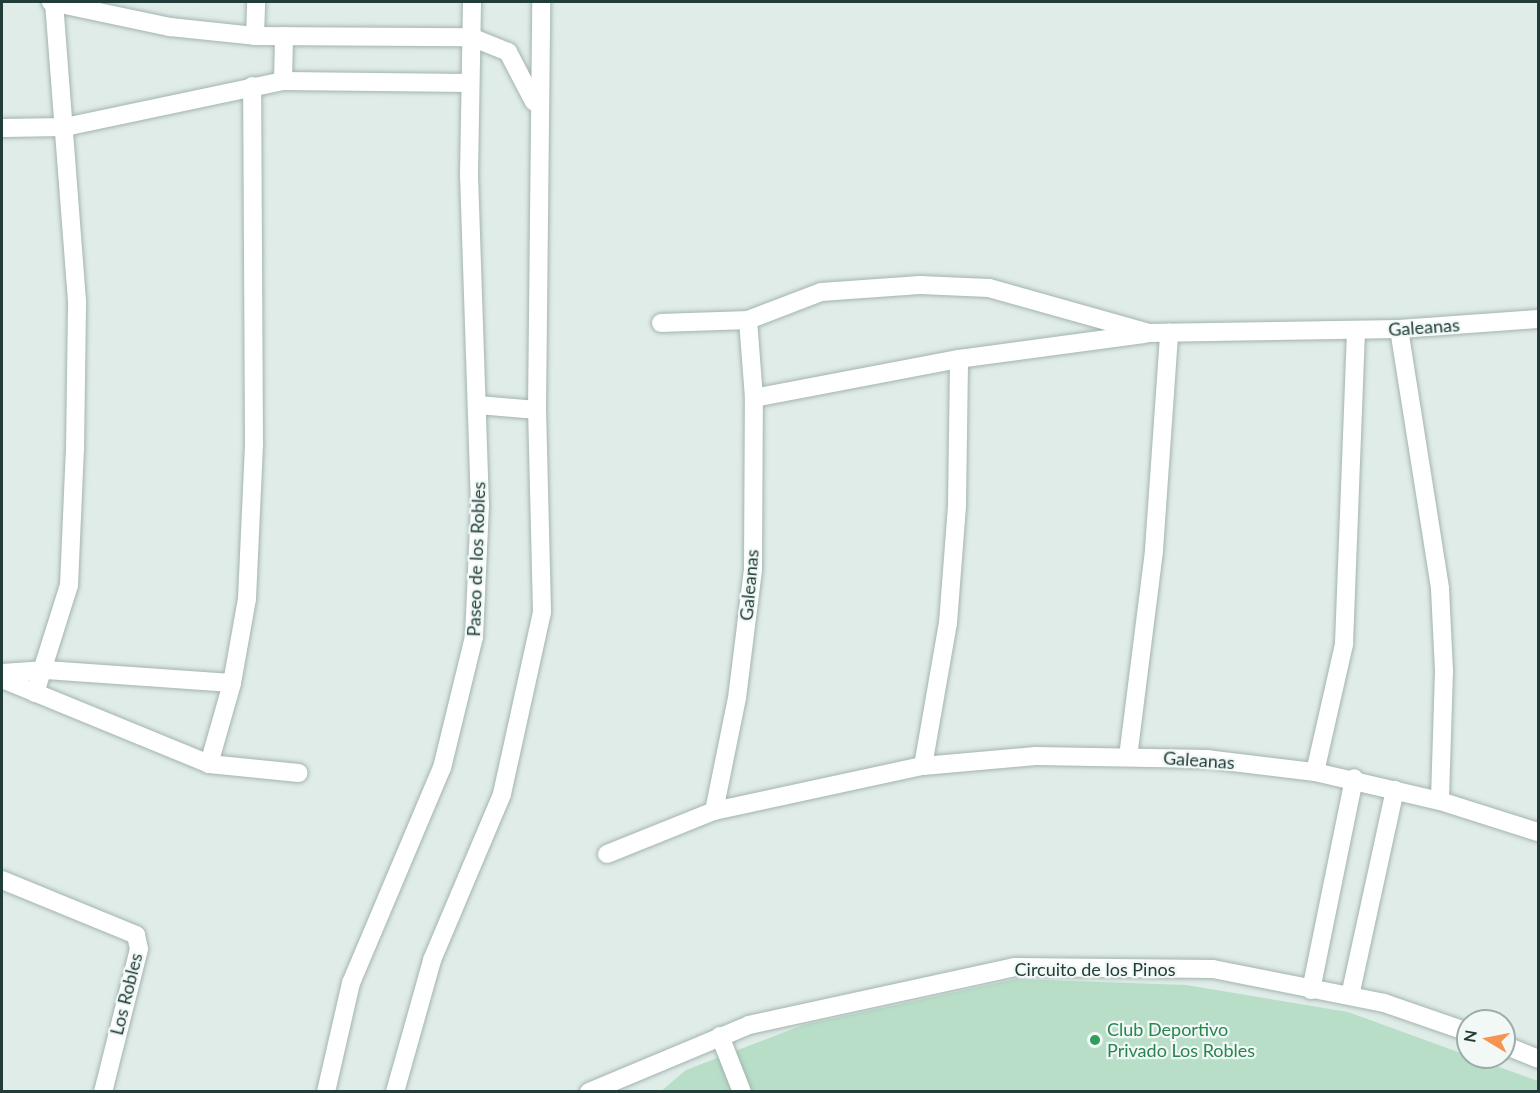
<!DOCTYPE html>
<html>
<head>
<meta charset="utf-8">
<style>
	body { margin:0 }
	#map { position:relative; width:1540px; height:1093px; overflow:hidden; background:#e0ece8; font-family:Lato,sans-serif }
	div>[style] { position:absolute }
	.green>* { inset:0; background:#b8dec8 }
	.roads { filter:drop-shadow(0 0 2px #a3b4b0) drop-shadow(0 0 2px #a3b4b0) }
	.minor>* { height:18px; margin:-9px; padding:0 9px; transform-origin:9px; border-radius:9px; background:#fff }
	.dots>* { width:16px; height:16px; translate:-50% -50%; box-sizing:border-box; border:3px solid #f1f8f6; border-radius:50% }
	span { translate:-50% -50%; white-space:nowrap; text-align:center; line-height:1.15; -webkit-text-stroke:4.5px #f1f8f6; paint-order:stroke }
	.street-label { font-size:18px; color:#203d39 }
	.leisure-label { font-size:18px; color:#27864d }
	.left { translate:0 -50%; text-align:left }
	.frame { position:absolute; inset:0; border:3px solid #203d39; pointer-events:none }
	.north { position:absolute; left:1456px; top:1009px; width:60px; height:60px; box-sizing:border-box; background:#f1f8f6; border:2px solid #9dadaa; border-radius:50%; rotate:280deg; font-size:16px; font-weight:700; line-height:24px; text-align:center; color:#203d39 }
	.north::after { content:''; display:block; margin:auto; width:21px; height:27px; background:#f89452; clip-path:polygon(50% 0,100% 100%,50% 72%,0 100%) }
</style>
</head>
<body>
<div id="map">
	<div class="green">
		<div style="clip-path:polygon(1016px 979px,1186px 985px,1348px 1012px,1538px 1081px,1538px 1092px,660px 1092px,686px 1070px,803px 1025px)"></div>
	</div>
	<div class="roads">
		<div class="minor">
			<div style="left:51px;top:2px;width:122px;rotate:11.9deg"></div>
			<div style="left:170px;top:27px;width:85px;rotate:6deg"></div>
			<div style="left:255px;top:36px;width:216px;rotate:0.3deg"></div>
			<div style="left:471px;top:37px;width:40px;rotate:22deg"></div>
			<div style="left:508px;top:52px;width:56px;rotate:62.5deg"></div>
			<div style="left:255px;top:36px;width:34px;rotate:-88deg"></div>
			<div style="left:283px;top:81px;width:45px;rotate:-88.7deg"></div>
			<div style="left:2px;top:128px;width:63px;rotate:-0.9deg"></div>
			<div style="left:65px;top:127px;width:223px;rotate:-11.9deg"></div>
			<div style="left:283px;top:81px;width:187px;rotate:0.6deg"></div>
			<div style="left:661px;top:323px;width:87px;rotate:-2deg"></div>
			<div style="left:1399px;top:329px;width:263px;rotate:81deg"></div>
			<div style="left:1440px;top:589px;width:82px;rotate:87.2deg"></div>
			<div style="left:1444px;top:671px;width:130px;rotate:91.8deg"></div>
			<div style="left:754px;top:398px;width:209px;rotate:-10.8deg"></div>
			<div style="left:959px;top:359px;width:187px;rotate:-7.7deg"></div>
			<div style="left:478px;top:405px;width:59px;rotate:4.8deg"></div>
			<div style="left:2px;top:673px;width:44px;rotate:-3.9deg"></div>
			<div style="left:46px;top:670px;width:186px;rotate:4deg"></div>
			<div style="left:2px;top:679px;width:224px;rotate:22.3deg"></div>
			<div style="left:209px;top:764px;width:90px;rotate:5.7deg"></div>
			<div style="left:35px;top:693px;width:113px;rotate:-72.5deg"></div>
			<div style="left:69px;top:585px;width:135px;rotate:-87.5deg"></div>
			<div style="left:75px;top:450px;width:149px;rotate:-89.2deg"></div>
			<div style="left:77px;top:301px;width:300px;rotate:-94.4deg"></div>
			<div style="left:1128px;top:757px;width:209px;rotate:-82.8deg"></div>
			<div style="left:1154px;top:550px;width:218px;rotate:-86deg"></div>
			<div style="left:209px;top:764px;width:84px;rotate:-74.1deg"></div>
			<div style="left:232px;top:683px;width:85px;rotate:-79.9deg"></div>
			<div style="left:247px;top:599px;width:154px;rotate:-87.4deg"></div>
			<div style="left:254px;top:445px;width:359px;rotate:-90.3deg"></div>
			<div style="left:923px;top:766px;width:145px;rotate:-80.1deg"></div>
			<div style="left:948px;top:623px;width:117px;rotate:-85.6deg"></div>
			<div style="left:957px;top:506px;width:147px;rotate:-89.2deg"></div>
			<div style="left:1315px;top:772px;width:131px;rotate:-77.2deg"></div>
			<div style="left:1344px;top:644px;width:313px;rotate:-87.8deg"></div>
			<div style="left:714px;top:811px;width:115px;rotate:-78.5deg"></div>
			<div style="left:737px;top:698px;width:130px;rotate:-82.9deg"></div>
			<div style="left:753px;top:569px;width:171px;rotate:-89.7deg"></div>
			<div style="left:754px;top:398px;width:78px;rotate:-94.4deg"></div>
			<div style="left:748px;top:320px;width:78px;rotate:-21deg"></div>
			<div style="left:821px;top:292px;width:99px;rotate:-4deg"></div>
			<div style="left:920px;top:285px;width:69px;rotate:2.5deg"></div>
			<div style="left:989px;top:288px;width:166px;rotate:15.7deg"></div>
			<div style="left:1149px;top:333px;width:250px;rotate:-0.9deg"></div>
			<div style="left:1399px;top:329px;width:139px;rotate:-4.1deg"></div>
			<div style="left:607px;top:854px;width:115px;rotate:-21.9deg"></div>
			<div style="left:714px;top:811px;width:214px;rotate:-12.2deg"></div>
			<div style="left:923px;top:766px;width:113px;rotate:-5.1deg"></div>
			<div style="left:1036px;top:756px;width:171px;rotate:1deg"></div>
			<div style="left:1207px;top:759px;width:109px;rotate:6.9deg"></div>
			<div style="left:1315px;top:772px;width:128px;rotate:13.1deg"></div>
			<div style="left:1440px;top:801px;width:103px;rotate:17.6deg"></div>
			<div style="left:2px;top:880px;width:145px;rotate:22.3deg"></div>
			<div style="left:136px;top:935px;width:14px;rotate:78deg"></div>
			<div style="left:139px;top:949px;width:147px;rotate:104.1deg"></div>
			<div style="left:1311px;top:990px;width:216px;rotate:-78.5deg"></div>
			<div style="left:1350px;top:996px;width:211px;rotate:-77.7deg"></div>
			<div style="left:720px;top:1036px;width:60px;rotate:68.6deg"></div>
			<div style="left:1504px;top:1045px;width:37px;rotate:22deg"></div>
			<div style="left:326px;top:1092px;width:112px;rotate:-77.1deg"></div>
			<div style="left:351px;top:983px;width:233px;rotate:-67.1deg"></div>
			<div style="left:442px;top:768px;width:135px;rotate:-76.3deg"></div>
			<div style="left:474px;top:637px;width:131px;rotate:-87.4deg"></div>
			<div style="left:480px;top:506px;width:331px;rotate:-91.9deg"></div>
			<div style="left:469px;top:175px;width:173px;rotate:-89deg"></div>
			<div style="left:395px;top:1092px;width:137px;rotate:-74.3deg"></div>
			<div style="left:432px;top:960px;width:180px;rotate:-67.1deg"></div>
			<div style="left:502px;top:794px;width:186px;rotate:-77.6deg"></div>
			<div style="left:542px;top:612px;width:202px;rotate:-91.4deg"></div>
			<div style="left:537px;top:410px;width:408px;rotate:-89.4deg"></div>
			<div style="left:589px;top:1092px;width:173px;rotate:-22.7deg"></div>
			<div style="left:749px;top:1025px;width:271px;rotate:-12.3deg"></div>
			<div style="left:1014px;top:967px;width:199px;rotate:0.6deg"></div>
			<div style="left:1213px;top:969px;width:174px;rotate:11.2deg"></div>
			<div style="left:1384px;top:1003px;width:89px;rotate:19deg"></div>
		</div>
	</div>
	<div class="dots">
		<div style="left:1095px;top:1040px;background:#2e9e5b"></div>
	</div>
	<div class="street-label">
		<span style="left:1424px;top:327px;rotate:-4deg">Galeanas</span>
		<span style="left:476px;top:559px;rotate:-88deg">Paseo de los Robles</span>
		<span style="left:749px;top:585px;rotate:-85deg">Galeanas</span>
		<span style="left:1199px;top:760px;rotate:4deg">Galeanas</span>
		<span style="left:1095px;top:969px">Circuito de los Pinos</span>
		<span style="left:126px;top:994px;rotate:-76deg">Los Robles</span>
	</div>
	<div class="leisure-label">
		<span class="left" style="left:1107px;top:1040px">Club Deportivo<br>Privado Los Robles</span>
	</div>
	<div class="frame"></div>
	<div class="north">N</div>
</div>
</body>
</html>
